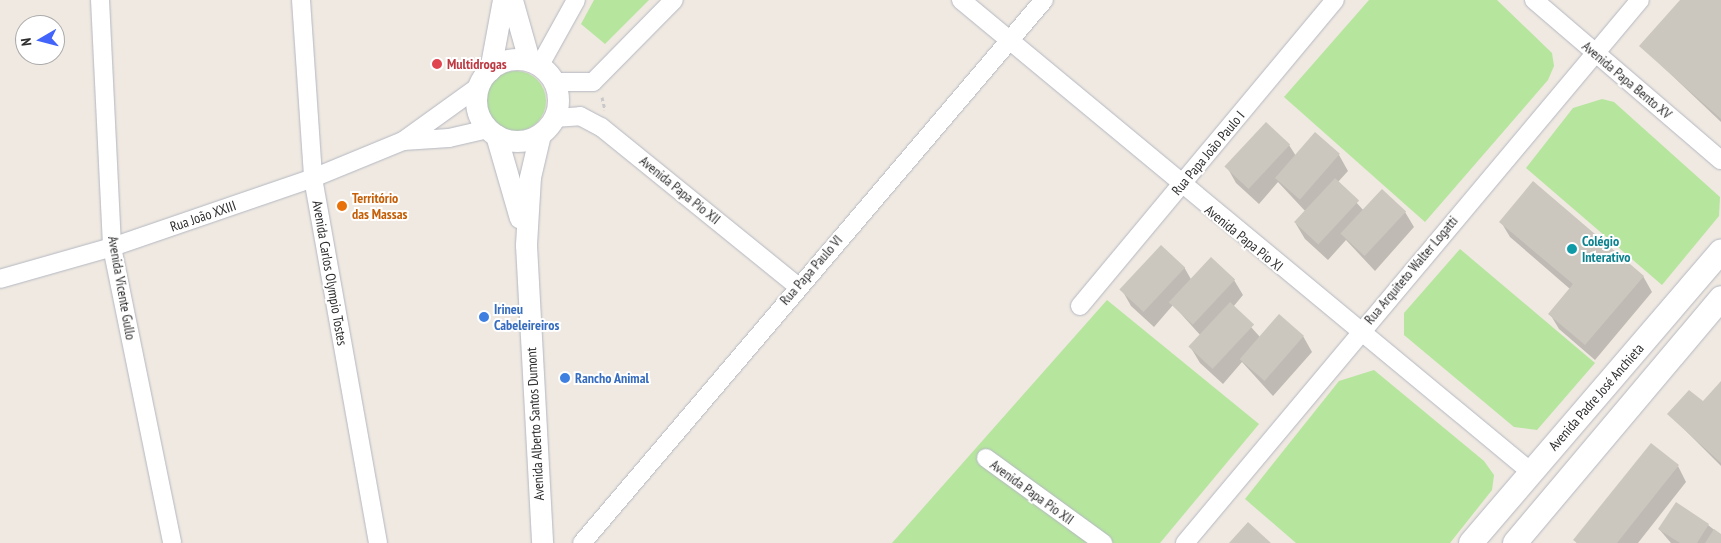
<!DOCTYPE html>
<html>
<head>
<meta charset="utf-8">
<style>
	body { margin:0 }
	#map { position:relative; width:1721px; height:543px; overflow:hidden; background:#efe9e1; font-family:"PT Sans Narrow",sans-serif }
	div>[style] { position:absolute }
	.green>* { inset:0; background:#b6e59e }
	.round { border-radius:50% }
	.shadow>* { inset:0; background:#0003 }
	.building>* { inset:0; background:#cbc7bf; transform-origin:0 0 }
	.path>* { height:3px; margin-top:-1.5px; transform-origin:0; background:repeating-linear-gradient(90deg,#c9c9c9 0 4px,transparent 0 6.5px) }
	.roads { filter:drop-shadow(0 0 1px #b4b7c1) drop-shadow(0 0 1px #b4b7c1) }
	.minor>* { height:18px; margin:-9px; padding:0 9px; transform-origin:9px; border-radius:9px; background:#fff }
	.tertiary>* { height:21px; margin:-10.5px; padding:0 10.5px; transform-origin:10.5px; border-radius:10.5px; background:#fff }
	.tertiary>.ring { margin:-10.5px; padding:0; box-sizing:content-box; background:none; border:21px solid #fff; border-radius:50% }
	.secondary>* { height:24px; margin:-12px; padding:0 12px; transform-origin:12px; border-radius:12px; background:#fff }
	.dots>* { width:14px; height:14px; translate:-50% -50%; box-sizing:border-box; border:2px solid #fff; border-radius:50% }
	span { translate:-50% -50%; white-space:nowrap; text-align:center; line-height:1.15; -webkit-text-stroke:4px #fff; paint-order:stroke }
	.health-label { font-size:14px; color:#be3a42; font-weight:700 }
	.left { translate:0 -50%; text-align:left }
	.street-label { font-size:14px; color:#2e2e2e }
	.food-label { font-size:14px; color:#c56008; font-weight:700 }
	.culture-label { font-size:14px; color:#0d838f; font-weight:700 }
	.shop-label { font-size:14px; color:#366cbe; font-weight:700 }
	.north { position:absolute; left:15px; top:15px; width:50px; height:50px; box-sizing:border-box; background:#fff; border:1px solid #ababab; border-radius:50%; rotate:262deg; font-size:14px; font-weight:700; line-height:20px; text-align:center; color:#2e2e2e }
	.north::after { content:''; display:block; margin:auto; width:18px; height:22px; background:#4264fb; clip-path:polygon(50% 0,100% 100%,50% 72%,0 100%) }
</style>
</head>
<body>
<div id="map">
	<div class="green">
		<div style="clip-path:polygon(594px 0,649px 0,605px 44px,581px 24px)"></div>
		<div style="clip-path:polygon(1369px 0,1497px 0,1552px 53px,1554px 66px,1548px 80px,1425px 222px,1284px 97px)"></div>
		<div class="round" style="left:486px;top:71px;width:60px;height:60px"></div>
		<div style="clip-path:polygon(1602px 99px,1614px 102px,1720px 197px,1719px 216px,1662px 285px,1526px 168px,1573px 108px)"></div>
		<div style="clip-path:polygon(1460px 249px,1595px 363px,1537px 430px,1514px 427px,1404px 335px,1404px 313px)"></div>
		<div style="clip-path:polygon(1107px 300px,1259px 424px,1160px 543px,892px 543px)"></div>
		<div style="clip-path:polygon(1374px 370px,1484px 461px,1494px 475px,1492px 490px,1450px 543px,1296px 543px,1245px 499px,1339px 381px)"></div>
	</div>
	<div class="shadow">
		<div style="clip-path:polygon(1681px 0,1721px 0,1721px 122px,1641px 46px)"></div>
		<div style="clip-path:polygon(1289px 145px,1296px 156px,1339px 155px,1348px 171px,1338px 182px,1364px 211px,1405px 212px,1414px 227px,1375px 271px,1346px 240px,1328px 260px,1305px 239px,1296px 224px,1306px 212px,1278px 182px,1259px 204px,1236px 183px,1227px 167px)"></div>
		<div style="clip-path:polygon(1501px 222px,1643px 276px,1652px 292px,1595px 360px,1559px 329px,1550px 314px,1570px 289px,1510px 237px)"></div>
		<div style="clip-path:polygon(1211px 259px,1234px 280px,1243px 295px,1233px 307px,1260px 337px,1303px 336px,1312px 352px,1273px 396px,1242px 362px,1223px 384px,1200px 363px,1191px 348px,1201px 336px,1173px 305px,1154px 327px,1131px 306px,1122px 290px,1184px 267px,1192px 281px)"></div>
		<div style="clip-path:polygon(1721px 382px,1721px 466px,1669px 414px,1703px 403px)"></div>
		<div style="clip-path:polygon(1678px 466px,1686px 482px,1638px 543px,1576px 543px)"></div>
		<div style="clip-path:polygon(1708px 525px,1721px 535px,1721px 543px,1671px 543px,1659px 529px)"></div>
	</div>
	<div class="building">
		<div style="clip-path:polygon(1680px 0,1721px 0,1721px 119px,1639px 46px)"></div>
		<div style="left:1266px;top:122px;width:33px;height:61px;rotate:43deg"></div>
		<div style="left:1315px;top:132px;width:33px;height:61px;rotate:41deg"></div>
		<div style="left:1335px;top:178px;width:33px;height:60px;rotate:43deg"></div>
		<div style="clip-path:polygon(1533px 181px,1644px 276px,1585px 345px,1548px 314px,1573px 284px,1499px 222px)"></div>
		<div style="left:1382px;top:189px;width:33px;height:61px;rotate:43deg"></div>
		<div style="left:1161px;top:245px;width:33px;height:61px;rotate:43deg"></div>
		<div style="left:1211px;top:257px;width:33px;height:62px;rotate:43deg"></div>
		<div style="left:1230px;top:302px;width:33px;height:61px;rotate:43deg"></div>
		<div style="left:1279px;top:314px;width:33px;height:60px;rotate:41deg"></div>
		<div style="clip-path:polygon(1721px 381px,1721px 463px,1667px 414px,1689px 390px,1703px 401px)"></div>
		<div style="clip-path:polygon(1651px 443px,1679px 465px,1617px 543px,1577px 543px,1573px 540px)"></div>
		<div style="clip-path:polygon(1676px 502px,1709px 524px,1697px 543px,1680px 543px,1658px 529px)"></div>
		<div style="clip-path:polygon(1248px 522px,1271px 543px,1229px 543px)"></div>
		<div style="clip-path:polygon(1714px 529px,1721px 534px,1721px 543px,1705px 543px)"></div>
	</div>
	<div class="path">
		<div style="left:602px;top:97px;width:13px;rotate:77deg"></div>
	</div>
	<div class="roads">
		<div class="minor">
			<div style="left:100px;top:0;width:247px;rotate:87.2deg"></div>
			<div style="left:112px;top:247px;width:302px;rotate:78.5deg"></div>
			<div style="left:301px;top:0;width:178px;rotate:86.1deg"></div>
			<div style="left:313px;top:178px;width:371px;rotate:79.9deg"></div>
			<div style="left:961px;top:0;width:740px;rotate:39.63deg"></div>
			<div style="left:1534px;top:0;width:246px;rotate:40.6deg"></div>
			<div style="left:540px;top:65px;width:74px;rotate:-61deg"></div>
			<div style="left:554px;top:82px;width:39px"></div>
			<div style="left:593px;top:82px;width:115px;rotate:-45.4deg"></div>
			<div style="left:554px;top:118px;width:26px;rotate:-4deg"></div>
			<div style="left:580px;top:116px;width:24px;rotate:28deg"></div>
			<div style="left:601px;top:127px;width:252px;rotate:39deg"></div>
			<div style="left:403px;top:141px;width:46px;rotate:-3.7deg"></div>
			<div style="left:449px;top:138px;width:40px;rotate:-13deg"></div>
			<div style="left:0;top:279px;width:116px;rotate:-15.9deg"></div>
			<div style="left:112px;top:247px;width:213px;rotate:-18.9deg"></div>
			<div style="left:313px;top:178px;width:97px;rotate:-22.3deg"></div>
			<div style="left:403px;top:141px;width:92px;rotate:-35.8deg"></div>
			<div style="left:1080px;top:306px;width:398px;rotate:-50.2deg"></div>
			<div style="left:986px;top:458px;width:145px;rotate:36deg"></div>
			<div style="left:582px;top:543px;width:713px;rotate:-49.61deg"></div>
			<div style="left:1185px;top:543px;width:708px;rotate:-50.04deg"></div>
		</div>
		<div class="tertiary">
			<div style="left:512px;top:0;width:62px;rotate:74.2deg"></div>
			<div class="ring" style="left:476px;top:59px;width:61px;height:61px"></div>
			<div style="left:490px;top:70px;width:71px;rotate:-79.5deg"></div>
			<div style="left:540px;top:134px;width:44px;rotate:103.1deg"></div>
			<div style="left:530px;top:177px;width:68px;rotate:93.4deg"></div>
			<div style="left:526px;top:245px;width:298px;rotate:86.9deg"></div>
			<div style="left:496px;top:135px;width:86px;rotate:73.9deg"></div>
		</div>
		<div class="secondary">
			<div style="left:1471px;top:543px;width:384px;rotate:-49.4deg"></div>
			<div style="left:1515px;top:543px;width:320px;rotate:-49.9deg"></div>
		</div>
	</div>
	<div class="dots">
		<div style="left:437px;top:64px;background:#e0444e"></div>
		<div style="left:342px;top:206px;background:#e8710a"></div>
		<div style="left:1572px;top:249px;background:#0f9aa8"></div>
		<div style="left:484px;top:317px;background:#3f7fe0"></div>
		<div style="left:565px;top:378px;background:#3f7fe0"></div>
	</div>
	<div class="health-label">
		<span class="left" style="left:447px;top:64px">Multidrogas</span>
	</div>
	<div class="street-label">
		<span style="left:1627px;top:80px;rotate:40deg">Avenida Papa Bento XV</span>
		<span style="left:1208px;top:153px;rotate:-50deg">Rua Papa João Paulo I</span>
		<span style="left:680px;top:190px;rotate:39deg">Avenida Papa Pio XII</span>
		<span style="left:203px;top:216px;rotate:-19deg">Rua João XXIII</span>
		<span style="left:1244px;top:238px;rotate:39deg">Avenida Papa Pio XI</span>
		<span style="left:811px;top:270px;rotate:-49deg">Rua Papa Paulo VI</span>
		<span style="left:1411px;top:270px;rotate:-50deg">Rua Arquiteto Walter Logatti</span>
		<span style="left:330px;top:273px;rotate:80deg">Avenida Carlos Olympio Tostes</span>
		<span style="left:122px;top:288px;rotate:80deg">Avenida Vicente Gullo</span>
		<span style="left:1596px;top:397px;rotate:-49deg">Avenida Padre José Anchieta</span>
		<span style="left:535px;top:424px;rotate:-93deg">Avenida Alberto Santos Dumont</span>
		<span style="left:1032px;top:492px;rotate:36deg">Avenida Papa Pio XII</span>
	</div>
	<div class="food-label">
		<span class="left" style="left:352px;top:206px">Território<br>das Massas</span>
	</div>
	<div class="culture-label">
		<span class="left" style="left:1582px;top:249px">Colégio<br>Interativo</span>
	</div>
	<div class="shop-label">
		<span class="left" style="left:494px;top:317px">Irineu<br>Cabeleireiros</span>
		<span class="left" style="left:575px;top:378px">Rancho Animal</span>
	</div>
	<div class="north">N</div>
</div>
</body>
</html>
